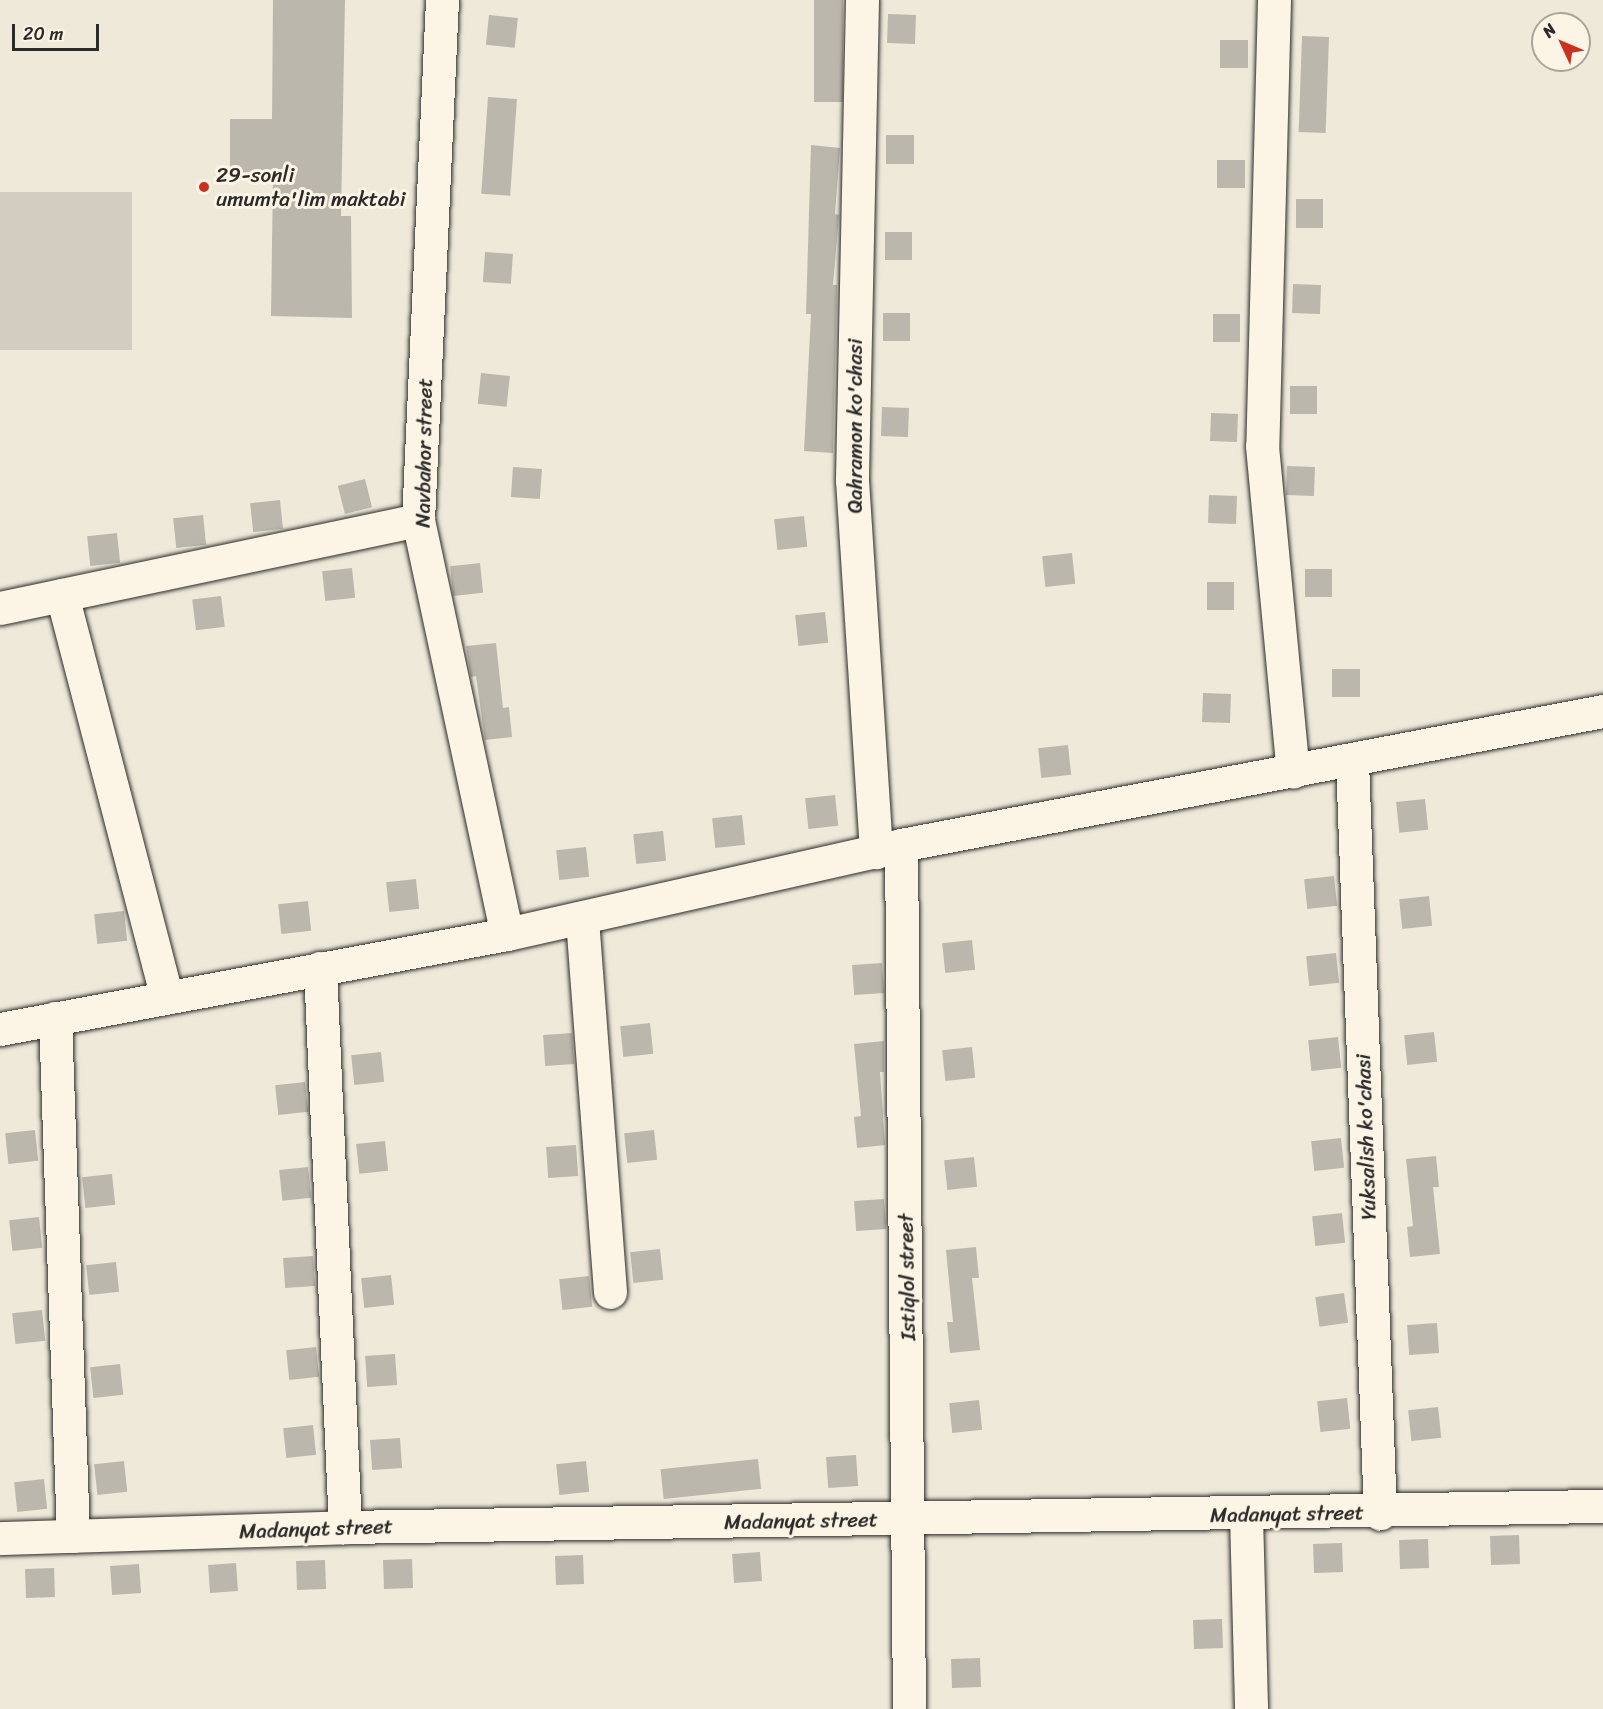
<!DOCTYPE html>
<html>
<head>
<meta charset="utf-8">
<style>
	body { margin:0 }
	#map { position:relative; width:1603px; height:1709px; overflow:hidden; background:#efe9da; font-family:Sriracha,sans-serif }
	div>[style] { position:absolute }
	.green>* { inset:0; background:#d2cdc0; transform-origin:0 0 }
	.building>* { inset:0; background:#bcb7ac; transform-origin:0 0 }
	.roads { filter:drop-shadow(0 0 2px #2b2b2b) drop-shadow(0 0 2px #2b2b2b) }
	.minor>* { height:33px; margin:-16.5px; padding:0 16.5px; transform-origin:16.5px; border-radius:16.5px; background:#fcf5e5 }
	.dots>* { width:16px; height:16px; translate:-50% -50%; box-sizing:border-box; border:3px solid #fcf5e5; border-radius:50% }
	span { translate:-50% -50%; white-space:nowrap; text-align:center; line-height:1.15; -webkit-text-stroke:6px #fcf5e5; paint-order:stroke }
	.poi-label { font-size:21px; color:#2b2b2b }
	.left { translate:0 -50%; text-align:left }
	.street-label { font-size:21px; color:#2b2b2b }
	.north { position:absolute; left:1531px; top:12px; width:60px; height:60px; box-sizing:border-box; background:#fcf5e5; border:2px solid #a8a49b; border-radius:50%; rotate:314deg; font-size:16px; font-weight:700; line-height:24px; text-align:center; color:#2b2b2b }
	.north::after { content:''; display:block; margin:auto; width:21px; height:27px; background:#c8321e; clip-path:polygon(50% 0,100% 100%,50% 72%,0 100%) }
	.scale { position:absolute; left:12px; top:24px; width:87px; height:27px; box-sizing:border-box; border:3px solid #2b2b2b; border-top:0; padding-left:8px; font-size:18px; line-height:21px; white-space:nowrap; color:#2b2b2b; -webkit-text-stroke:4px #fcf5e5; paint-order:stroke }
</style>
</head>
<body>
<div id="map">
	<div class="green">
		<div style="left:0;top:192px;width:132px;height:158px"></div>
	</div>
	<div class="building">
		<div style="clip-path:polygon(273px 0,345px 0,341px 216px,351px 216px,352px 318px,271px 316px,273px 176px,230px 176px,230px 119px,272px 119px)"></div>
		<div style="left:814px;top:0;width:29px;height:102px"></div>
		<div style="left:888px;top:14px;width:28px;height:29px;rotate:2deg"></div>
		<div style="left:489px;top:15px;width:29px;height:30px;rotate:6deg"></div>
		<div style="left:1302px;top:36px;width:27px;height:96px;rotate:2deg"></div>
		<div style="left:1220px;top:40px;width:28px;height:28px"></div>
		<div style="left:488px;top:97px;width:29px;height:97px;rotate:4deg"></div>
		<div style="left:886px;top:135px;width:28px;height:29px"></div>
		<div style="clip-path:polygon(811px 145px,840px 148px,835px 214px,839px 215px,833px 285px,837px 285px,833px 453px,804px 451px,811px 314px,806px 314px)"></div>
		<div style="left:1217px;top:160px;width:28px;height:28px"></div>
		<div style="left:1296px;top:199px;width:27px;height:29px"></div>
		<div style="left:885px;top:232px;width:27px;height:28px"></div>
		<div style="left:485px;top:252px;width:28px;height:30px;rotate:4deg"></div>
		<div style="left:1293px;top:284px;width:28px;height:29px;rotate:2deg"></div>
		<div style="left:883px;top:313px;width:27px;height:28px"></div>
		<div style="left:1213px;top:314px;width:27px;height:28px"></div>
		<div style="left:481px;top:373px;width:29px;height:31px;rotate:6deg"></div>
		<div style="left:1290px;top:386px;width:27px;height:28px"></div>
		<div style="left:882px;top:407px;width:27px;height:29px;rotate:2deg"></div>
		<div style="left:1211px;top:413px;width:27px;height:28px;rotate:2deg"></div>
		<div style="left:1287px;top:466px;width:28px;height:29px;rotate:2deg"></div>
		<div style="left:513px;top:467px;width:29px;height:30px;rotate:4deg"></div>
		<div style="left:365px;top:479px;width:29px;height:28px;rotate:76deg"></div>
		<div style="left:1209px;top:495px;width:28px;height:28px;rotate:2deg"></div>
		<div style="left:280px;top:500px;width:29px;height:30px;rotate:84deg"></div>
		<div style="left:203px;top:515px;width:30px;height:30px;rotate:84deg"></div>
		<div style="left:804px;top:516px;width:31px;height:30px;rotate:84deg"></div>
		<div style="left:117px;top:533px;width:30px;height:30px;rotate:84deg"></div>
		<div style="left:1072px;top:553px;width:31px;height:30px;rotate:84deg"></div>
		<div style="left:480px;top:563px;width:30px;height:30px;rotate:84deg"></div>
		<div style="left:352px;top:568px;width:30px;height:30px;rotate:84deg"></div>
		<div style="left:1305px;top:569px;width:27px;height:28px"></div>
		<div style="left:1207px;top:582px;width:27px;height:28px"></div>
		<div style="left:221px;top:596px;width:31px;height:29px;rotate:83deg"></div>
		<div style="left:825px;top:612px;width:31px;height:30px;rotate:84deg"></div>
		<div style="clip-path:polygon(496px 643px,503px 708px,509px 707px,512px 737px,485px 740px,476px 676px,471px 677px,466px 646px)"></div>
		<div style="left:1332px;top:669px;width:28px;height:28px"></div>
		<div style="left:1203px;top:693px;width:28px;height:29px;rotate:2deg"></div>
		<div style="left:1068px;top:745px;width:30px;height:30px;rotate:84deg"></div>
		<div style="left:835px;top:795px;width:31px;height:30px;rotate:84deg"></div>
		<div style="left:1425px;top:799px;width:31px;height:29px;rotate:84deg"></div>
		<div style="left:742px;top:815px;width:30px;height:30px;rotate:84deg"></div>
		<div style="left:663px;top:831px;width:30px;height:30px;rotate:84deg"></div>
		<div style="left:586px;top:847px;width:30px;height:30px;rotate:84deg"></div>
		<div style="left:1334px;top:876px;width:30px;height:30px;rotate:84deg"></div>
		<div style="left:416px;top:879px;width:30px;height:30px;rotate:84deg"></div>
		<div style="left:1429px;top:896px;width:30px;height:30px;rotate:84deg"></div>
		<div style="left:308px;top:901px;width:30px;height:30px;rotate:84deg"></div>
		<div style="left:124px;top:911px;width:30px;height:30px;rotate:84deg"></div>
		<div style="left:972px;top:940px;width:30px;height:30px;rotate:84deg"></div>
		<div style="left:1336px;top:953px;width:30px;height:30px;rotate:84deg"></div>
		<div style="left:882px;top:963px;width:30px;height:30px;rotate:86deg"></div>
		<div style="left:650px;top:1023px;width:31px;height:30px;rotate:84deg"></div>
		<div style="left:1434px;top:1032px;width:30px;height:30px;rotate:84deg"></div>
		<div style="left:572px;top:1033px;width:31px;height:29px;rotate:86deg"></div>
		<div style="left:1338px;top:1037px;width:31px;height:30px;rotate:84deg"></div>
		<div style="clip-path:polygon(884px 1041px,884px 1072px,880px 1072px,885px 1145px,857px 1148px,854px 1117px,861px 1116px,854px 1044px)"></div>
		<div style="left:972px;top:1047px;width:31px;height:30px;rotate:84deg"></div>
		<div style="left:381px;top:1052px;width:30px;height:30px;rotate:84deg"></div>
		<div style="left:305px;top:1082px;width:30px;height:30px;rotate:84deg"></div>
		<div style="left:35px;top:1130px;width:31px;height:30px;rotate:84deg"></div>
		<div style="left:654px;top:1130px;width:30px;height:30px;rotate:84deg"></div>
		<div style="left:1341px;top:1138px;width:30px;height:30px;rotate:84deg"></div>
		<div style="left:385px;top:1141px;width:30px;height:29px;rotate:84deg"></div>
		<div style="left:576px;top:1145px;width:31px;height:30px;rotate:86deg"></div>
		<div style="clip-path:polygon(1436px 1156px,1439px 1187px,1433px 1187px,1440px 1254px,1410px 1257px,1407px 1227px,1413px 1226px,1406px 1159px)"></div>
		<div style="left:974px;top:1157px;width:30px;height:30px;rotate:84deg"></div>
		<div style="left:308px;top:1167px;width:31px;height:29px;rotate:84deg"></div>
		<div style="left:112px;top:1174px;width:31px;height:30px;rotate:84deg"></div>
		<div style="left:884px;top:1199px;width:30px;height:30px;rotate:86deg"></div>
		<div style="left:1342px;top:1213px;width:30px;height:30px;rotate:84deg"></div>
		<div style="left:39px;top:1217px;width:31px;height:30px;rotate:84deg"></div>
		<div style="clip-path:polygon(976px 1247px,979px 1278px,972px 1278px,980px 1350px,950px 1353px,947px 1322px,953px 1322px,946px 1250px)"></div>
		<div style="left:660px;top:1249px;width:31px;height:30px;rotate:84deg"></div>
		<div style="left:313px;top:1256px;width:30px;height:30px;rotate:86deg"></div>
		<div style="left:116px;top:1262px;width:30px;height:30px;rotate:84deg"></div>
		<div style="left:391px;top:1275px;width:30px;height:30px;rotate:84deg"></div>
		<div style="left:589px;top:1276px;width:31px;height:30px;rotate:84deg"></div>
		<div style="left:1344px;top:1293px;width:30px;height:29px;rotate:82deg"></div>
		<div style="left:42px;top:1310px;width:31px;height:30px;rotate:84deg"></div>
		<div style="left:1437px;top:1323px;width:30px;height:30px;rotate:86deg"></div>
		<div style="left:316px;top:1347px;width:30px;height:30px;rotate:84deg"></div>
		<div style="left:395px;top:1354px;width:31px;height:30px;rotate:86deg"></div>
		<div style="left:120px;top:1364px;width:31px;height:30px;rotate:84deg"></div>
		<div style="left:1347px;top:1398px;width:31px;height:30px;rotate:84deg"></div>
		<div style="left:979px;top:1400px;width:30px;height:30px;rotate:84deg"></div>
		<div style="left:1438px;top:1407px;width:31px;height:30px;rotate:84deg"></div>
		<div style="left:313px;top:1425px;width:30px;height:30px;rotate:84deg"></div>
		<div style="left:400px;top:1438px;width:30px;height:30px;rotate:86deg"></div>
		<div style="left:856px;top:1455px;width:31px;height:30px;rotate:86deg"></div>
		<div style="left:758px;top:1459px;width:30px;height:98px;rotate:84deg"></div>
		<div style="left:124px;top:1461px;width:31px;height:30px;rotate:84deg"></div>
		<div style="left:586px;top:1461px;width:31px;height:30px;rotate:84deg"></div>
		<div style="left:44px;top:1479px;width:30px;height:30px;rotate:84deg"></div>
		<div style="left:1519px;top:1535px;width:29px;height:29px;rotate:88deg"></div>
		<div style="left:1428px;top:1539px;width:29px;height:29px;rotate:88deg"></div>
		<div style="left:1342px;top:1543px;width:29px;height:29px;rotate:88deg"></div>
		<div style="left:760px;top:1552px;width:29px;height:28px;rotate:86deg"></div>
		<div style="left:583px;top:1555px;width:29px;height:28px;rotate:88deg"></div>
		<div style="left:412px;top:1559px;width:29px;height:29px;rotate:88deg"></div>
		<div style="left:325px;top:1560px;width:29px;height:29px;rotate:88deg"></div>
		<div style="left:236px;top:1563px;width:28px;height:28px;rotate:86deg"></div>
		<div style="left:139px;top:1564px;width:29px;height:29px;rotate:86deg"></div>
		<div style="left:54px;top:1568px;width:29px;height:29px;rotate:88deg"></div>
		<div style="left:1222px;top:1619px;width:29px;height:29px;rotate:88deg"></div>
		<div style="left:980px;top:1658px;width:29px;height:29px;rotate:88deg"></div>
	</div>
	<div class="roads">
		<div class="minor">
			<div style="left:442px;top:0;width:521px;rotate:92.64deg"></div>
			<div style="left:418px;top:520px;width:423px;rotate:77.9deg"></div>
			<div style="left:862px;top:0;width:480px;rotate:91.2deg"></div>
			<div style="left:852px;top:480px;width:373px;rotate:86.3deg"></div>
			<div style="left:1274px;top:0;width:446px;rotate:91.5deg"></div>
			<div style="left:1262px;top:446px;width:327px;rotate:84.6deg"></div>
			<div style="left:62px;top:595px;width:415px;rotate:75.4deg"></div>
			<div style="left:0;top:608px;width:427px;rotate:-11.9deg"></div>
			<div style="left:1352px;top:761px;width:753px;rotate:87.87deg"></div>
			<div style="left:901px;top:845px;width:864px;rotate:89.47deg"></div>
			<div style="left:582px;top:919px;width:374px;rotate:85.7deg"></div>
			<div style="left:320px;top:968px;width:560px;rotate:87.44deg"></div>
			<div style="left:55px;top:1018px;width:518px;rotate:88.01deg"></div>
			<div style="left:0;top:1029px;width:516px;rotate:-10.61deg"></div>
			<div style="left:507px;top:934px;width:404px;rotate:-12.7deg"></div>
			<div style="left:901px;top:845px;width:715px;rotate:-10.81deg"></div>
			<div style="left:1246px;top:1515px;width:194px;rotate:88.5deg"></div>
			<div style="left:0;top:1538px;width:345px;rotate:-1.8deg"></div>
			<div style="left:345px;top:1527px;width:1258px;rotate:-0.96deg"></div>
		</div>
	</div>
	<div class="dots">
		<div style="left:204px;top:187px;background:#c8321e"></div>
	</div>
	<div class="poi-label">
		<span class="left" style="left:216px;top:187px">29-sonli<br>umumta'lim maktabi</span>
	</div>
	<div class="street-label">
		<span style="left:855px;top:426px;rotate:-90deg">Qahramon ko'chasi</span>
		<span style="left:424px;top:453px;rotate:-89deg">Navbahor street</span>
		<span style="left:1366px;top:1137px;rotate:-92deg">Yuksalish ko'chasi</span>
		<span style="left:907px;top:1277px;rotate:-91deg">Istiqlol street</span>
		<span style="left:1287px;top:1514px;rotate:-1deg">Madanyat street</span>
		<span style="left:801px;top:1521px;rotate:-1deg">Madanyat street</span>
		<span style="left:316px;top:1529px;rotate:-2deg">Madanyat street</span>
	</div>
	<div class="north">N</div>
	<div class="scale">20 m</div>
</div>
</body>
</html>
